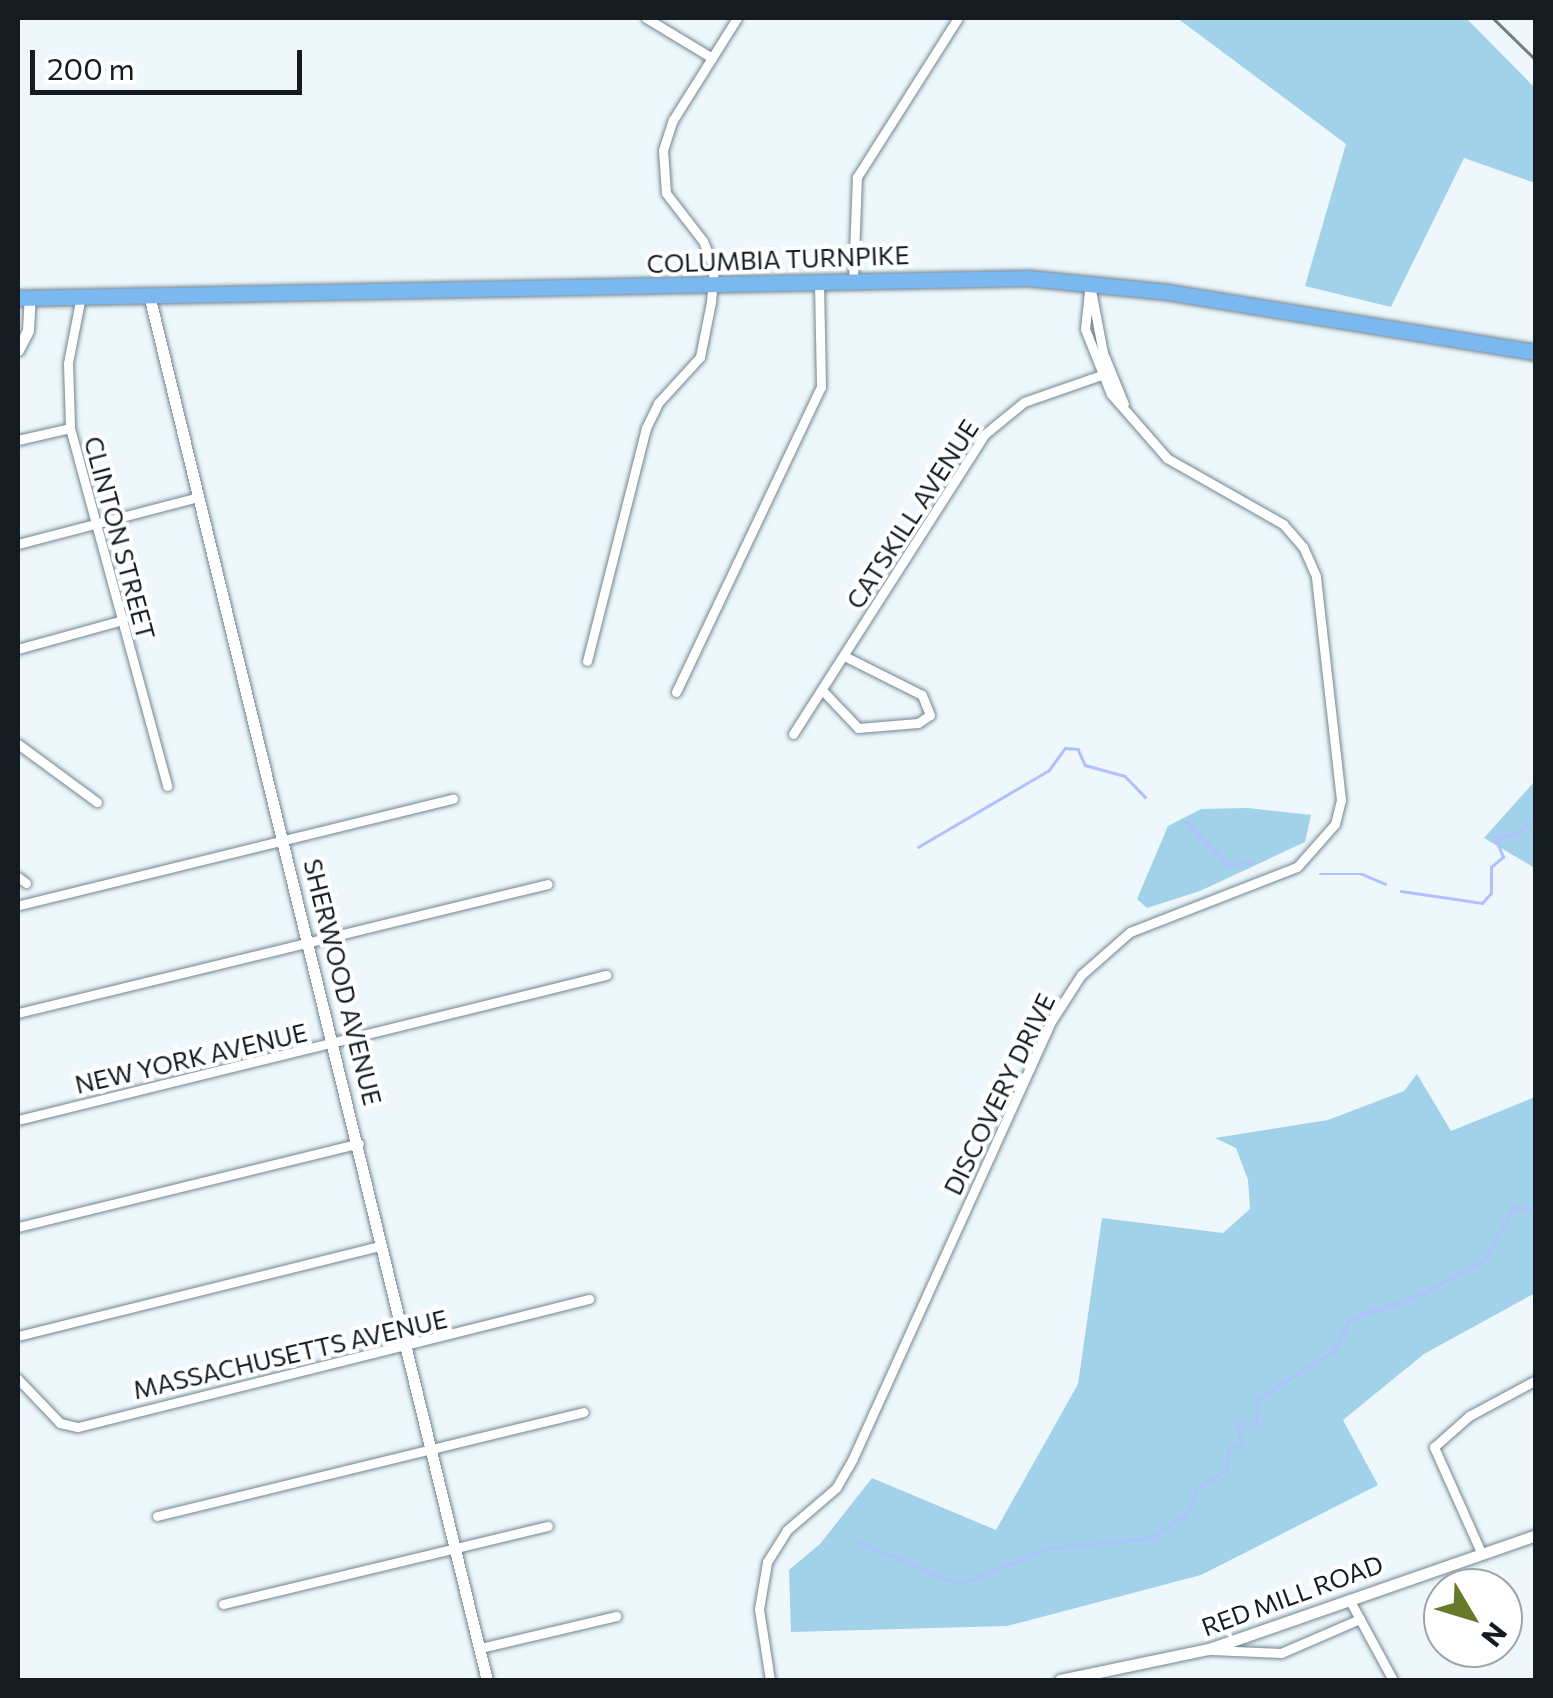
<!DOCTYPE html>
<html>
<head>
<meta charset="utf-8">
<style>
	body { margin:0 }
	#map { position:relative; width:1553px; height:1698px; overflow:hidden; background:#edf7fc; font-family:Commissioner,sans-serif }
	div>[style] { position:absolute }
	.green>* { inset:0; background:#a1d2ea }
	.stream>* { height:2.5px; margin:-1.25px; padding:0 1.25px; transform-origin:1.25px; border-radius:1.25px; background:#b1c1fe }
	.roads { filter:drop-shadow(0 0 2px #718691) drop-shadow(0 0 2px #718691) }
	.minor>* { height:9px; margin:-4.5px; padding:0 4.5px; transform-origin:4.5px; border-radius:4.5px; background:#fff }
	.tertiary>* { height:11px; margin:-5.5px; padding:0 5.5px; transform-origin:5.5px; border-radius:5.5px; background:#fff }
	.primary>* { height:15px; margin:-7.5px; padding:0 7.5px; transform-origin:7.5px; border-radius:7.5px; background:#7cb8f0 }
	.rail>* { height:2.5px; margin:-1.25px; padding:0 1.25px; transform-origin:1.25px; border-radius:1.25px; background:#747d82 }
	span { translate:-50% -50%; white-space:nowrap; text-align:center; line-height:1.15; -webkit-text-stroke:8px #fff; paint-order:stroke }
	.street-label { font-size:25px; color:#141c21 }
	.frame { position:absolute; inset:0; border:20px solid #141c21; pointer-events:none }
	.north { position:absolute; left:1423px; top:1568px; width:100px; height:100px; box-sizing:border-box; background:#fff; border:2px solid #a1a4a6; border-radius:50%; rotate:128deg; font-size:28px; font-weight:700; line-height:40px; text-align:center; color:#141c21 }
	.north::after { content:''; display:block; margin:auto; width:35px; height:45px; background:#667a2a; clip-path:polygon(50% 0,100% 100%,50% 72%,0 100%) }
	.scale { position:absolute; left:30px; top:50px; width:272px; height:45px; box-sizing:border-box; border:5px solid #141c21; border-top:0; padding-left:12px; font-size:30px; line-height:35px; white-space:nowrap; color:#141c21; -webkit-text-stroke:8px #fff; paint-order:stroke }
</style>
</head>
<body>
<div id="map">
	<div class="green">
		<div style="clip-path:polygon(1177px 18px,1466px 18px,1535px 88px,1535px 183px,1464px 158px,1391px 307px,1305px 286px,1346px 144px)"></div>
		<div style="clip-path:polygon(1535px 781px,1535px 868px,1484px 838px)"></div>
		<div style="clip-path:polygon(1248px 808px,1311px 815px,1305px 842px,1200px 891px,1147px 908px,1137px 899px,1168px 826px,1201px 809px)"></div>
		<div style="clip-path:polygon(1417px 1074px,1451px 1131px,1535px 1097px,1535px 1293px,1424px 1354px,1343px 1420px,1378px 1485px,1201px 1575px,1007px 1626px,791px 1632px,789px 1570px,820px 1544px,872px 1478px,996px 1530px,1078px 1384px,1102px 1218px,1223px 1233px,1250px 1209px,1248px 1180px,1236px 1148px,1215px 1138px,1328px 1120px,1404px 1091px)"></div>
	</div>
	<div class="stream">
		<div style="left:1187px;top:822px;width:59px;rotate:46.4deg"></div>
		<div style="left:1228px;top:865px;width:25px;rotate:-7deg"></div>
		<div style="left:918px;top:847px;width:152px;rotate:-30.4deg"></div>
		<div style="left:1049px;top:770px;width:27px;rotate:-54deg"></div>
		<div style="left:1065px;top:748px;width:13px;rotate:4deg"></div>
		<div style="left:1078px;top:749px;width:17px;rotate:66deg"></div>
		<div style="left:1085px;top:765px;width:41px;rotate:15.4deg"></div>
		<div style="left:1125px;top:776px;width:29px;rotate:46deg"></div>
		<div style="left:1320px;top:874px;width:42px"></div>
		<div style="left:1362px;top:874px;width:25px;rotate:23deg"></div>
		<div style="left:1401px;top:891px;width:82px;rotate:8.4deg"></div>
		<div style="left:1482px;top:903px;width:13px;rotate:-48deg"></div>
		<div style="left:1491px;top:893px;width:26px;rotate:-90deg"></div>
		<div style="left:1491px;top:867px;width:16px;rotate:-40deg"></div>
		<div style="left:1503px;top:857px;width:21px;rotate:-113deg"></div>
		<div style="left:1495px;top:838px;width:22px;rotate:-10deg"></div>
		<div style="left:1517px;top:834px;width:24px;rotate:-38deg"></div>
		<div style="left:858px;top:1542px;width:109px;rotate:22.6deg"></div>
		<div style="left:959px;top:1584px;width:97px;rotate:-21.8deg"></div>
		<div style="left:1049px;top:1548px;width:102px;rotate:-5.6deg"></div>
		<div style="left:1151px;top:1538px;width:42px;rotate:-34.4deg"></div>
		<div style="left:1186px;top:1514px;width:29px;rotate:-65deg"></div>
		<div style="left:1198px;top:1488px;width:33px;rotate:-33deg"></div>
		<div style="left:1226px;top:1470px;width:22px;rotate:-82deg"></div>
		<div style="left:1229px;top:1448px;width:13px;rotate:-9deg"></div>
		<div style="left:1242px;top:1446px;width:23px;rotate:-105deg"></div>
		<div style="left:1236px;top:1424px;width:20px"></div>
		<div style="left:1256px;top:1424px;width:25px;rotate:-85deg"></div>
		<div style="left:1258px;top:1399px;width:91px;rotate:-32.5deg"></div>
		<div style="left:1335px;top:1350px;width:34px;rotate:-64deg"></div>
		<div style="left:1350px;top:1319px;width:74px;rotate:-18.9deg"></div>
		<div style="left:1420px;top:1295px;width:74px;rotate:-29deg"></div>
		<div style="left:1485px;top:1259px;width:60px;rotate:-61.3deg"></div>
		<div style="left:1514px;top:1206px;width:23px;rotate:13deg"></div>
	</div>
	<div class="roads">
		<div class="minor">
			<div style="left:646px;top:18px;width:77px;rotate:31.2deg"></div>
			<div style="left:853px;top:280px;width:103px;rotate:-87.8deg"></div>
			<div style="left:857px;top:177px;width:188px;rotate:-57.6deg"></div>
			<div style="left:1091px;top:290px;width:64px;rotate:79.2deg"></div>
			<div style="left:1103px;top:353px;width:55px;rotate:67.6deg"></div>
			<div style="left:81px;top:296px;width:68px;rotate:101deg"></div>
			<div style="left:68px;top:363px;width:65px;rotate:88.2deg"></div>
			<div style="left:70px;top:428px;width:371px;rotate:74.8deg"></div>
			<div style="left:18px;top:440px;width:53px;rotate:-13deg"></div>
			<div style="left:18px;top:544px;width:183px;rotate:-14.6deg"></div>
			<div style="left:18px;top:649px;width:105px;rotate:-15.5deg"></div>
			<div style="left:587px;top:661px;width:240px;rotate:-75.8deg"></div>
			<div style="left:646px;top:428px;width:28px;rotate:-64deg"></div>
			<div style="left:658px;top:403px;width:62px;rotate:-47.6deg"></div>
			<div style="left:700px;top:357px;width:56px;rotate:-78.7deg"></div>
			<div style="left:711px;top:302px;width:34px;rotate:-85deg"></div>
			<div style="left:714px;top:268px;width:29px;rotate:-112deg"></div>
			<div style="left:703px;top:241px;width:61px;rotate:-127.6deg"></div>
			<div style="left:666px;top:193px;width:43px;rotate:-94deg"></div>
			<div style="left:663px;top:150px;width:32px;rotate:-72deg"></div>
			<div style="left:673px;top:120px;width:120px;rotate:-57.9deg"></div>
			<div style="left:822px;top:690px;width:52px;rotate:46.5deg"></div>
			<div style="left:858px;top:728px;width:60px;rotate:-4.8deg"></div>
			<div style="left:918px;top:723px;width:14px;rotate:-34deg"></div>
			<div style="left:930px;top:715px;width:22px;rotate:-112deg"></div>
			<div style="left:922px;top:695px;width:87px;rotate:-153.4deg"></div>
			<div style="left:676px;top:692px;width:338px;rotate:-64.6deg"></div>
			<div style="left:821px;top:387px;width:105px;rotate:-91.1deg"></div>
			<div style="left:793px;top:734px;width:356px;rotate:-57.4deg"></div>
			<div style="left:985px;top:434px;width:50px;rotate:-39.4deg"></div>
			<div style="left:1024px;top:402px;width:91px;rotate:-19.2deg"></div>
			<div style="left:18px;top:744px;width:98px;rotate:36.3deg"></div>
			<div style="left:18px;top:877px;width:10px;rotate:37deg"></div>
			<div style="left:20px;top:905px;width:446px;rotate:-13.8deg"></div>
			<div style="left:18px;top:1013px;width:545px;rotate:-13.68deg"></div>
			<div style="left:18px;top:1120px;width:606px;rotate:-13.85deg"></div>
			<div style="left:18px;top:1227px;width:351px;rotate:-13.8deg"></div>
			<div style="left:18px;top:1336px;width:375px;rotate:-14deg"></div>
			<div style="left:18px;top:1379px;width:61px;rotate:46.3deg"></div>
			<div style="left:60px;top:1423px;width:18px;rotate:13deg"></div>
			<div style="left:78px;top:1427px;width:527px;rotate:-14.06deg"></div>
			<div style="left:157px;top:1516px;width:439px;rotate:-13.7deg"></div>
			<div style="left:1480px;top:1550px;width:113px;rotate:-114.1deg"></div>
			<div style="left:1434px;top:1447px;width:47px;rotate:-41.5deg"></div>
			<div style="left:1469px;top:1416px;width:76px;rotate:-28.2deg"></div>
			<div style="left:1349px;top:1599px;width:92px;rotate:61.5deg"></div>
			<div style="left:223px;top:1604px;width:334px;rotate:-13.5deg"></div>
			<div style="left:480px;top:1648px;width:140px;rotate:-13.2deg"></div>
			<div style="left:1212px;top:1650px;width:69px;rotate:2.5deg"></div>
			<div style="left:1281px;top:1653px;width:86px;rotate:-23.3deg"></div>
			<div style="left:770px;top:1680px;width:72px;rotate:-98.8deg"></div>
			<div style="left:759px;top:1609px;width:48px;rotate:-80.3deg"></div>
			<div style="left:767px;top:1562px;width:38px;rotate:-58deg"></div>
			<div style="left:787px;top:1530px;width:65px;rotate:-40.6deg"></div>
			<div style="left:836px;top:1488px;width:34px;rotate:-60deg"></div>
			<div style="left:853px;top:1458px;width:481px;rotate:-65.6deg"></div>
			<div style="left:1052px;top:1020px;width:54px;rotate:-57.2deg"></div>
			<div style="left:1081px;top:975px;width:65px;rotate:-41.3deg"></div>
			<div style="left:1130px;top:932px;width:179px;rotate:-21.3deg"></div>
			<div style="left:1297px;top:867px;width:57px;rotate:-48.5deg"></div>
			<div style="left:1335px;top:824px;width:25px;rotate:-76deg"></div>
			<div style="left:1341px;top:800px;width:225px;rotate:-96.4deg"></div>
			<div style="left:1316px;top:576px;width:32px;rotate:-114deg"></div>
			<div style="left:1303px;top:547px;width:30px;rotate:-131deg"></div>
			<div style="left:1283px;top:524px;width:133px;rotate:-150.4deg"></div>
			<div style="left:1167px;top:458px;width:85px;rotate:-131.2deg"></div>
			<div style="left:1111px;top:394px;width:70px;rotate:-111.8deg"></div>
			<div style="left:1085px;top:329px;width:47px;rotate:-83.9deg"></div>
		</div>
		<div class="tertiary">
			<div style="left:149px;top:295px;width:1426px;rotate:76.29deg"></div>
			<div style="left:18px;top:350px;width:22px;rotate:-63deg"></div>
			<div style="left:28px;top:330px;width:33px;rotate:-87deg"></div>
			<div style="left:1060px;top:1680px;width:152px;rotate:-11.8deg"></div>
			<div style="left:1209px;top:1649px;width:346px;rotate:-19.2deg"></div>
		</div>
		<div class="primary">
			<div style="left:18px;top:298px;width:1010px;rotate:-1.13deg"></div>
			<div style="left:1028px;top:278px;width:141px;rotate:5.7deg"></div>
			<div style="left:1168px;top:292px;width:373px;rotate:9.3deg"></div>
		</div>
	</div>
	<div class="rail">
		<div style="left:1493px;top:18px;width:60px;rotate:44.3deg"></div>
	</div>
	<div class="street-label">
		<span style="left:778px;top:259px;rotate:-2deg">COLUMBIA TURNPIKE</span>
		<span style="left:912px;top:514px;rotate:-57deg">CATSKILL AVENUE</span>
		<span style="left:120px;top:538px;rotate:75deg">CLINTON STREET</span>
		<span style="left:343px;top:982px;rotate:76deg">SHERWOOD AVENUE</span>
		<span style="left:191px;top:1058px;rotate:-13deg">NEW YORK AVENUE</span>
		<span style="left:999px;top:1094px;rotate:-64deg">DISCOVERY DRIVE</span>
		<span style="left:290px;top:1354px;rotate:-13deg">MASSACHUSETTS AVENUE</span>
		<span style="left:1292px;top:1595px;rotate:-20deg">RED MILL ROAD</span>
	</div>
	<div class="frame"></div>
	<div class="north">N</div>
	<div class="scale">200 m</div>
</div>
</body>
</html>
